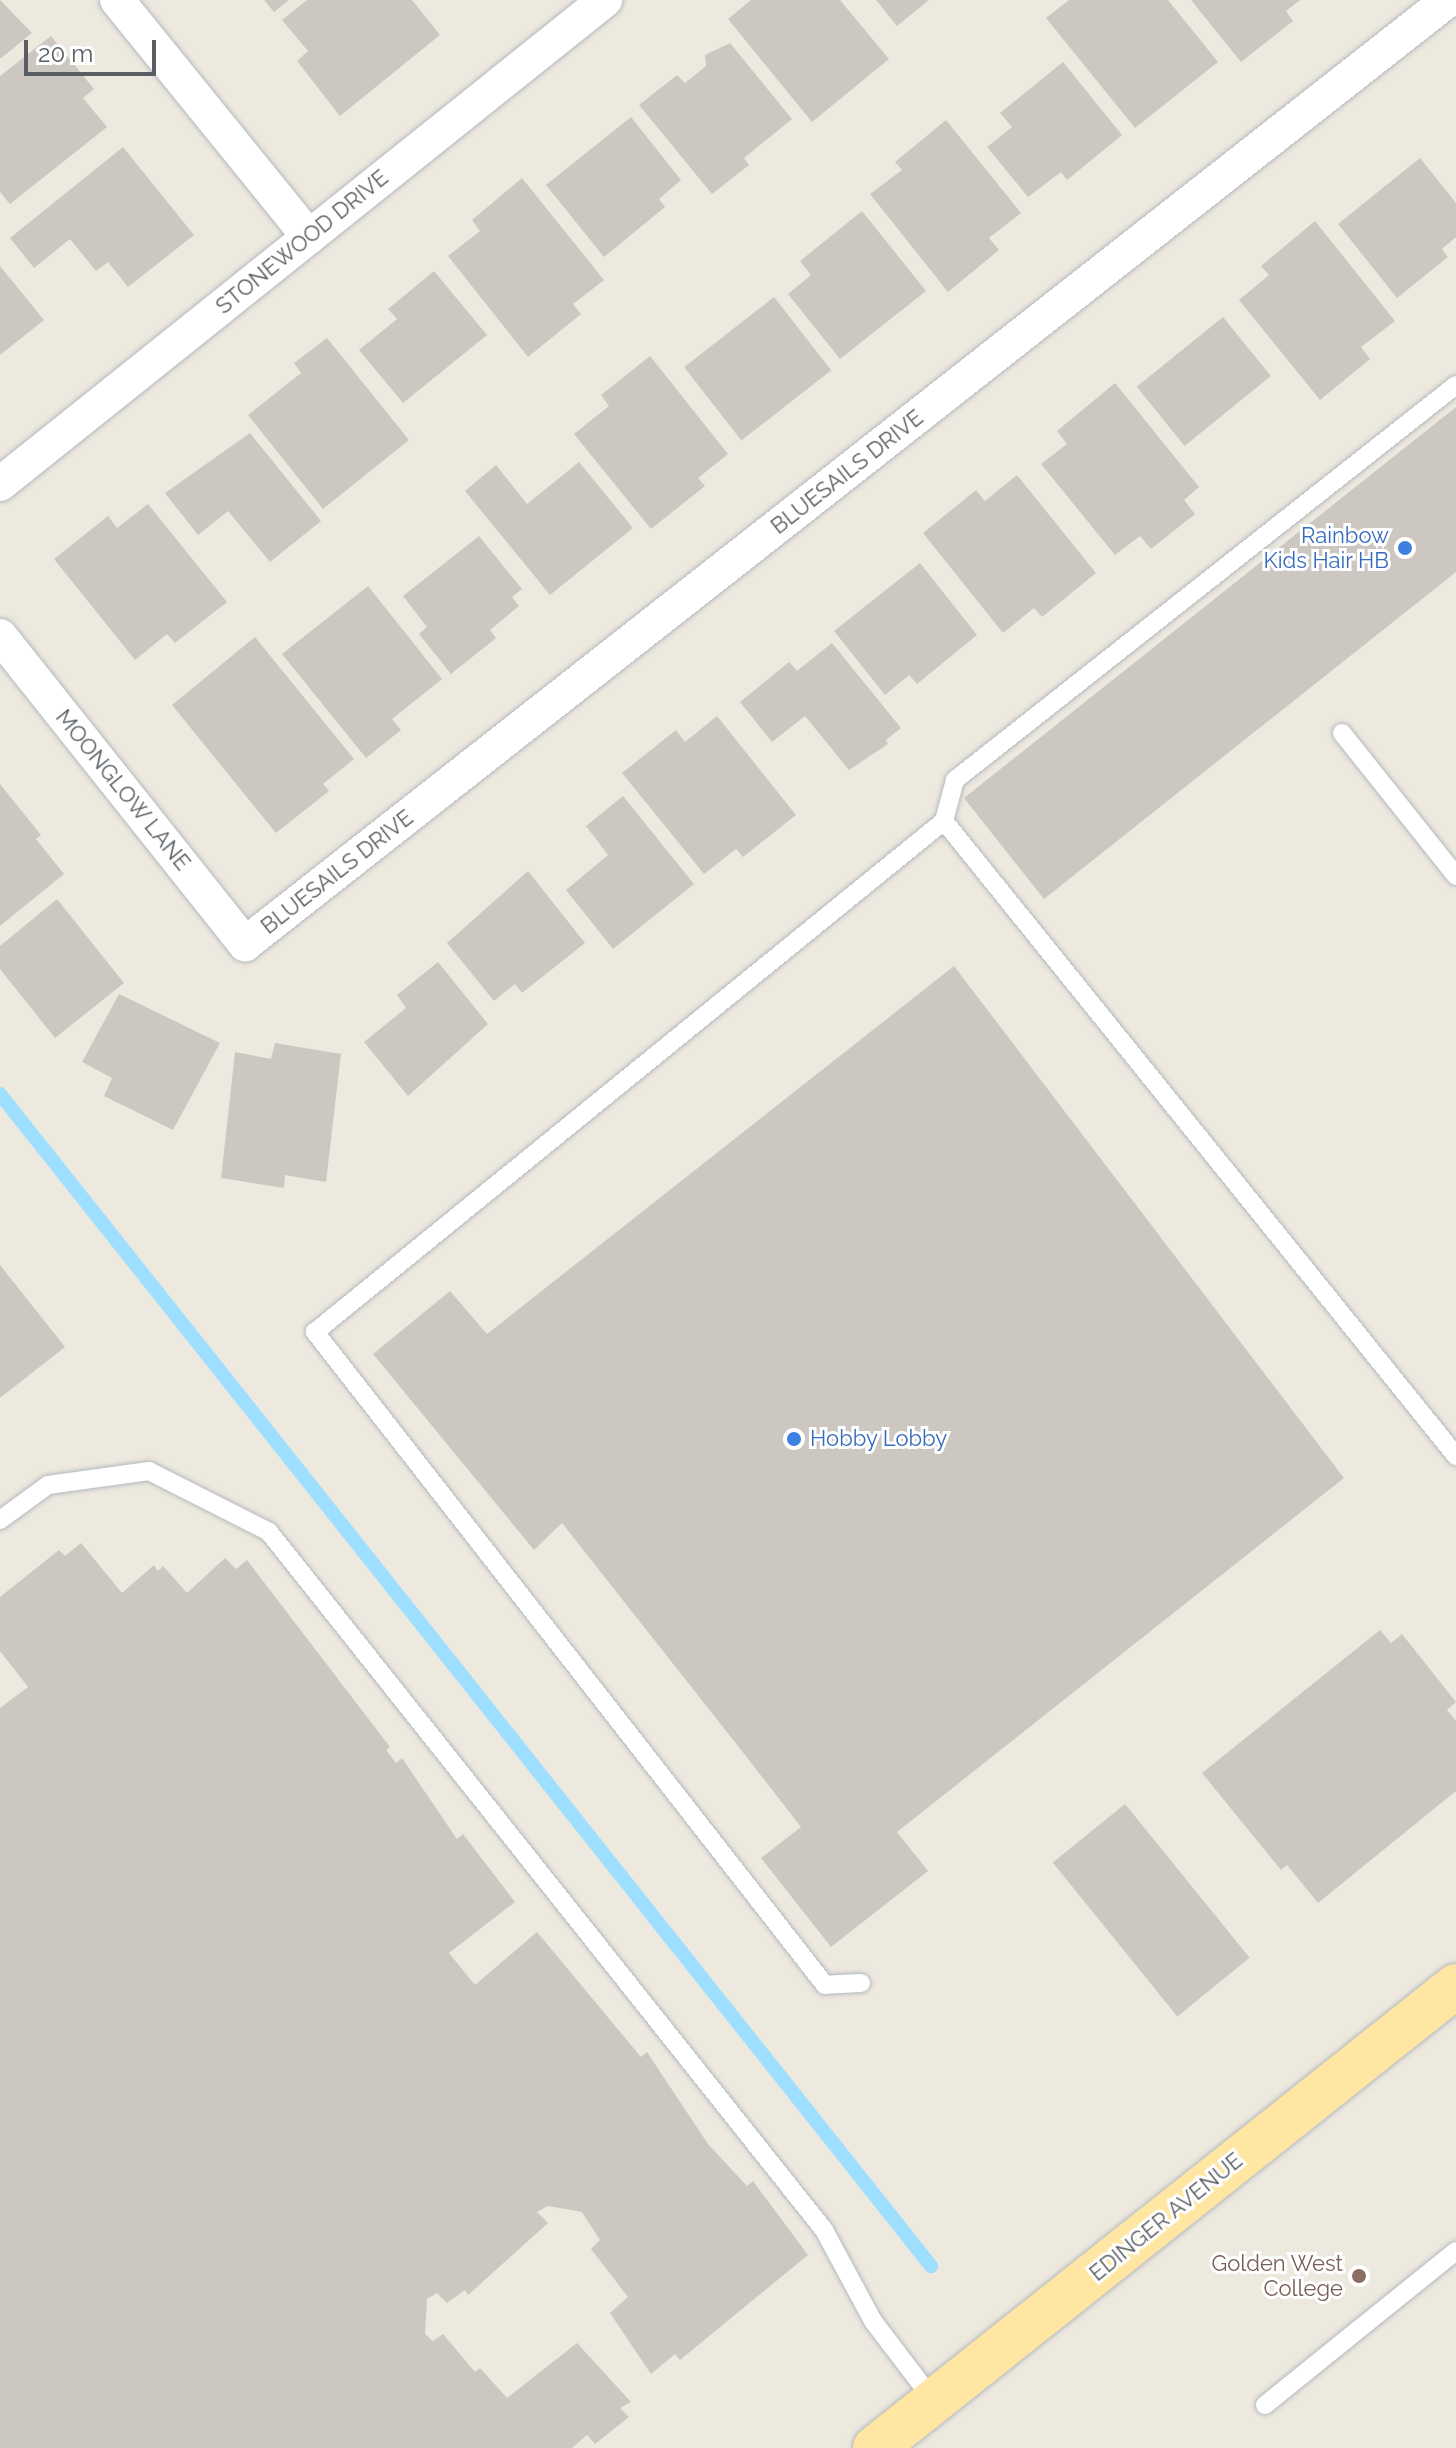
<!DOCTYPE html>
<html>
<head>
<meta charset="utf-8">
<style>
	body { margin:0 }
	#map { position:relative; width:1456px; height:2448px; overflow:hidden; background:#ede9df; font-family:Raleway,sans-serif }
	div>[style] { position:absolute }
	.stream>* { height:14px; margin:-7px; padding:0 7px; transform-origin:7px; border-radius:7px; background:#9edfff }
	.building>* { inset:0; background:#cdc7c1; transform-origin:0 0 }
	.roads { filter:drop-shadow(0 0 2px #b5b9be) drop-shadow(0 0 2px #b5b9be) }
	.lane>* { height:18px; margin:-9px; padding:0 9px; transform-origin:9px; border-radius:9px; background:#fff }
	.street>* { height:34px; margin:-17px; padding:0 17px; transform-origin:17px; border-radius:17px; background:#fff }
	.primary>* { height:44px; margin:-22px; padding:0 22px; transform-origin:22px; border-radius:22px; background:#ffe6a3 }
	.dots>* { width:22px; height:22px; translate:-50% -50%; box-sizing:border-box; border:4px solid #fff; border-radius:50% }
	span { translate:-50% -50%; white-space:nowrap; text-align:center; line-height:1.15; -webkit-text-stroke:6px #fff; paint-order:stroke }
	.street-label { font-size:22px; color:#585e62 }
	.shop-label { font-size:22px; color:#366cbe }
	.right { translate:-100% -50%; text-align:right }
	.left { translate:0 -50%; text-align:left }
	.education-label { font-size:22px; color:#785e54 }
	.scale { position:absolute; left:24px; top:40px; width:132px; height:36px; box-sizing:border-box; border:4px solid #585e62; border-top:0; padding-left:10px; font-size:24px; line-height:28px; white-space:nowrap; color:#585e62; -webkit-text-stroke:6px #fff; paint-order:stroke }
</style>
</head>
<body>
<div id="map">
	<div class="stream">
		<div style="left:0;top:1094px;width:1497px;rotate:51.54deg"></div>
	</div>
	<div class="building">
		<div style="clip-path:polygon(0 0,32px 33px,0 59px)"></div>
		<div style="clip-path:polygon(264px 0,289px 0,274px 12px)"></div>
		<div style="clip-path:polygon(307px 0,412px 0,440px 35px,340px 116px,297px 61px,308px 51px,282px 20px)"></div>
		<div style="clip-path:polygon(751px 0,840px 0,889px 59px,812px 122px,728px 19px)"></div>
		<div style="clip-path:polygon(876px 0,929px 0,897px 26px)"></div>
		<div style="clip-path:polygon(1069px 0,1168px 0,1218px 62px,1135px 128px,1046px 18px)"></div>
		<div style="clip-path:polygon(1191px 0,1300px 0,1286px 11px,1293px 21px,1241px 62px)"></div>
		<div style="clip-path:polygon(51px 36px,94px 89px,83px 98px,107px 127px,10px 204px,0 192px,0 76px)"></div>
		<div style="clip-path:polygon(730px 43px,792px 119px,744px 158px,749px 165px,712px 194px,639px 105px,677px 75px,685px 83px,706px 66px,705px 55px)"></div>
		<div style="clip-path:polygon(1063px 62px,1122px 135px,1067px 180px,1061px 172px,1028px 197px,987px 147px,1012px 127px,1000px 113px)"></div>
		<div style="clip-path:polygon(631px 117px,681px 180px,659px 199px,665px 207px,604px 257px,546px 185px)"></div>
		<div style="clip-path:polygon(946px 120px,1021px 213px,989px 238px,999px 250px,948px 292px,870px 194px,902px 170px,895px 162px)"></div>
		<div style="clip-path:polygon(123px 147px,194px 235px,128px 287px,108px 262px,96px 271px,70px 239px,34px 268px,10px 238px)"></div>
		<div style="clip-path:polygon(1420px 158px,1456px 203px,1456px 237px,1442px 249px,1448px 257px,1397px 298px,1338px 224px)"></div>
		<div style="clip-path:polygon(522px 178px,604px 280px,573px 304px,581px 314px,528px 357px,448px 256px,480px 231px,472px 220px)"></div>
		<div style="clip-path:polygon(862px 211px,926px 291px,840px 359px,788px 294px,811px 275px,800px 261px)"></div>
		<div style="clip-path:polygon(1315px 221px,1395px 321px,1361px 347px,1370px 359px,1320px 400px,1239px 300px,1269px 275px,1261px 266px)"></div>
		<div style="clip-path:polygon(0 266px,44px 320px,0 355px)"></div>
		<div style="clip-path:polygon(434px 271px,487px 335px,403px 403px,359px 350px,397px 319px,388px 309px)"></div>
		<div style="left:774px;top:297px;width:93px;height:114px;rotate:52deg"></div>
		<div style="left:1223px;top:317px;width:76px;height:111px;rotate:51deg"></div>
		<div style="clip-path:polygon(327px 338px,409px 440px,323px 509px,248px 415px,301px 373px,294px 363px)"></div>
		<div style="clip-path:polygon(650px 356px,728px 454px,698px 478px,705px 486px,651px 529px,574px 434px,609px 406px,601px 395px)"></div>
		<div style="clip-path:polygon(1115px 383px,1199px 487px,1184px 500px,1195px 514px,1151px 549px,1140px 536px,1115px 555px,1041px 464px,1067px 444px,1057px 431px)"></div>
		<div style="clip-path:polygon(1456px 407px,1456px 572px,1044px 899px,964px 798px)"></div>
		<div style="clip-path:polygon(250px 433px,321px 521px,270px 562px,228px 511px,198px 535px,165px 493px)"></div>
		<div style="clip-path:polygon(579px 462px,633px 528px,550px 595px,465px 491px,496px 465px,527px 504px)"></div>
		<div style="clip-path:polygon(1017px 475px,1096px 573px,1042px 617px,1034px 608px,1003px 633px,923px 533px,976px 490px,985px 501px)"></div>
		<div style="clip-path:polygon(148px 504px,227px 602px,175px 643px,167px 634px,135px 660px,54px 559px,108px 516px,117px 528px)"></div>
		<div style="clip-path:polygon(479px 536px,522px 589px,512px 597px,519px 606px,490px 630px,496px 638px,451px 674px,419px 634px,427px 627px,403px 596px)"></div>
		<div style="clip-path:polygon(920px 563px,977px 635px,917px 684px,909px 675px,885px 695px,834px 631px)"></div>
		<div style="clip-path:polygon(368px 586px,442px 679px,392px 719px,401px 730px,366px 758px,282px 654px)"></div>
		<div style="clip-path:polygon(255px 637px,354px 759px,323px 784px,329px 791px,276px 833px,172px 705px)"></div>
		<div style="clip-path:polygon(832px 643px,901px 728px,886px 740px,888px 744px,849px 770px,805px 716px,772px 742px,740px 702px,789px 662px,797px 671px)"></div>
		<div style="clip-path:polygon(717px 716px,796px 815px,743px 857px,736px 849px,704px 874px,622px 773px,676px 730px,685px 742px)"></div>
		<div style="clip-path:polygon(0 784px,41px 835px,36px 839px,64px 874px,0 926px)"></div>
		<div style="clip-path:polygon(623px 796px,694px 884px,613px 949px,566px 890px,608px 855px,586px 826px)"></div>
		<div style="clip-path:polygon(528px 871px,585px 943px,522px 993px,515px 984px,494px 1001px,447px 943px)"></div>
		<div style="clip-path:polygon(57px 899px,124px 983px,55px 1038px,0 969px,0 946px)"></div>
		<div style="clip-path:polygon(438px 962px,488px 1024px,408px 1096px,364px 1042px,406px 1008px,397px 995px)"></div>
		<div style="clip-path:polygon(954px 966px,1344px 1478px,897px 1832px,928px 1871px,831px 1947px,761px 1858px,801px 1827px,745px 1755px,562px 1523px,534px 1550px,373px 1354px,450px 1291px,487px 1334px)"></div>
		<div style="clip-path:polygon(119px 994px,220px 1043px,173px 1130px,104px 1096px,112px 1078px,82px 1062px)"></div>
		<div style="clip-path:polygon(275px 1043px,341px 1054px,326px 1182px,285px 1175px,284px 1188px,221px 1178px,235px 1052px,271px 1059px)"></div>
		<div style="clip-path:polygon(0 1265px,65px 1347px,0 1398px)"></div>
		<div style="clip-path:polygon(81px 1543px,122px 1593px,154px 1565px,158px 1571px,163px 1566px,187px 1593px,225px 1558px,236px 1569px,247px 1560px,390px 1747px,386px 1750px,396px 1763px,402px 1758px,457px 1839px,463px 1834px,515px 1902px,449px 1953px,475px 1985px,537px 1932px,641px 2057px,647px 2052px,708px 2144px,747px 2186px,753px 2181px,808px 2255px,680px 2360px,675px 2354px,651px 2374px,610px 2313px,628px 2297px,591px 2249px,600px 2240px,582px 2212px,548px 2206px,537px 2212px,548px 2223px,468px 2295px,465px 2290px,447px 2303px,437px 2293px,427px 2299px,425px 2334px,433px 2341px,443px 2334px,475px 2372px,480px 2368px,507px 2398px,577px 2343px,631px 2402px,620px 2408px,629px 2417px,595px 2444px,587px 2435px,572px 2448px,0 2448px,0 1708px,28px 1687px,0 1651px,0 1597px,59px 1550px,65px 1556px)"></div>
		<div style="clip-path:polygon(1380px 1630px,1391px 1643px,1402px 1634px,1456px 1702px,1447px 1710px,1456px 1721px,1456px 1791px,1318px 1903px,1287px 1865px,1281px 1870px,1202px 1773px)"></div>
		<div style="left:1125px;top:1804px;width:198px;height:93px;rotate:51deg"></div>
	</div>
	<div class="roads">
		<div class="lane">
			<div style="left:1342px;top:733px;width:183px;rotate:51.4deg"></div>
			<div style="left:944px;top:821px;width:816px;rotate:51.12deg"></div>
			<div style="left:0;top:1520px;width:59px;rotate:-36.1deg"></div>
			<div style="left:48px;top:1485px;width:102px;rotate:-7.9deg"></div>
			<div style="left:149px;top:1471px;width:135px;rotate:26.9deg"></div>
			<div style="left:269px;top:1532px;width:892px;rotate:51.51deg"></div>
			<div style="left:824px;top:2230px;width:103px;rotate:61.7deg"></div>
			<div style="left:873px;top:2321px;width:101px;rotate:52.7deg"></div>
			<div style="left:861px;top:1983px;width:36px;rotate:177deg"></div>
			<div style="left:825px;top:1985px;width:829px;rotate:-127.99deg"></div>
			<div style="left:315px;top:1332px;width:810px;rotate:-39.09deg"></div>
			<div style="left:944px;top:821px;width:42px;rotate:-75deg"></div>
			<div style="left:955px;top:780px;width:638px;rotate:-38.25deg"></div>
			<div style="left:1265px;top:2405px;width:245px;rotate:-38.9deg"></div>
		</div>
		<div class="street">
			<div style="left:117px;top:0;width:305px;rotate:51deg"></div>
			<div style="left:0;top:484px;width:775px;rotate:-38.66deg"></div>
			<div style="left:0;top:636px;width:394px;rotate:51.5deg"></div>
			<div style="left:245px;top:944px;width:1529px;rotate:-38.12deg"></div>
		</div>
		<div class="primary">
			<div style="left:875px;top:2448px;width:742px;rotate:-38.49deg"></div>
		</div>
	</div>
	<div class="dots">
		<div style="left:1405px;top:548px;background:#3f7fe0"></div>
		<div style="left:794px;top:1439px;background:#3f7fe0"></div>
		<div style="left:1359px;top:2276px;background:#8d6e63"></div>
	</div>
	<div class="street-label">
		<span style="left:302px;top:242px;rotate:-39deg">STONEWOOD DRIVE</span>
		<span style="left:847px;top:472px;rotate:-38deg">BLUESAILS DRIVE</span>
		<span style="left:123px;top:790px;rotate:51deg">MOONGLOW LANE</span>
		<span style="left:337px;top:872px;rotate:-38deg">BLUESAILS DRIVE</span>
		<span style="left:1166px;top:2217px;rotate:-39deg">EDINGER AVENUE</span>
	</div>
	<div class="shop-label">
		<span class="right" style="left:1389px;top:548px">Rainbow<br>Kids Hair HB</span>
		<span class="left" style="left:810px;top:1439px">Hobby Lobby</span>
	</div>
	<div class="education-label">
		<span class="right" style="left:1343px;top:2276px">Golden West<br>College</span>
	</div>
	<div class="scale">20 m</div>
</div>
</body>
</html>
